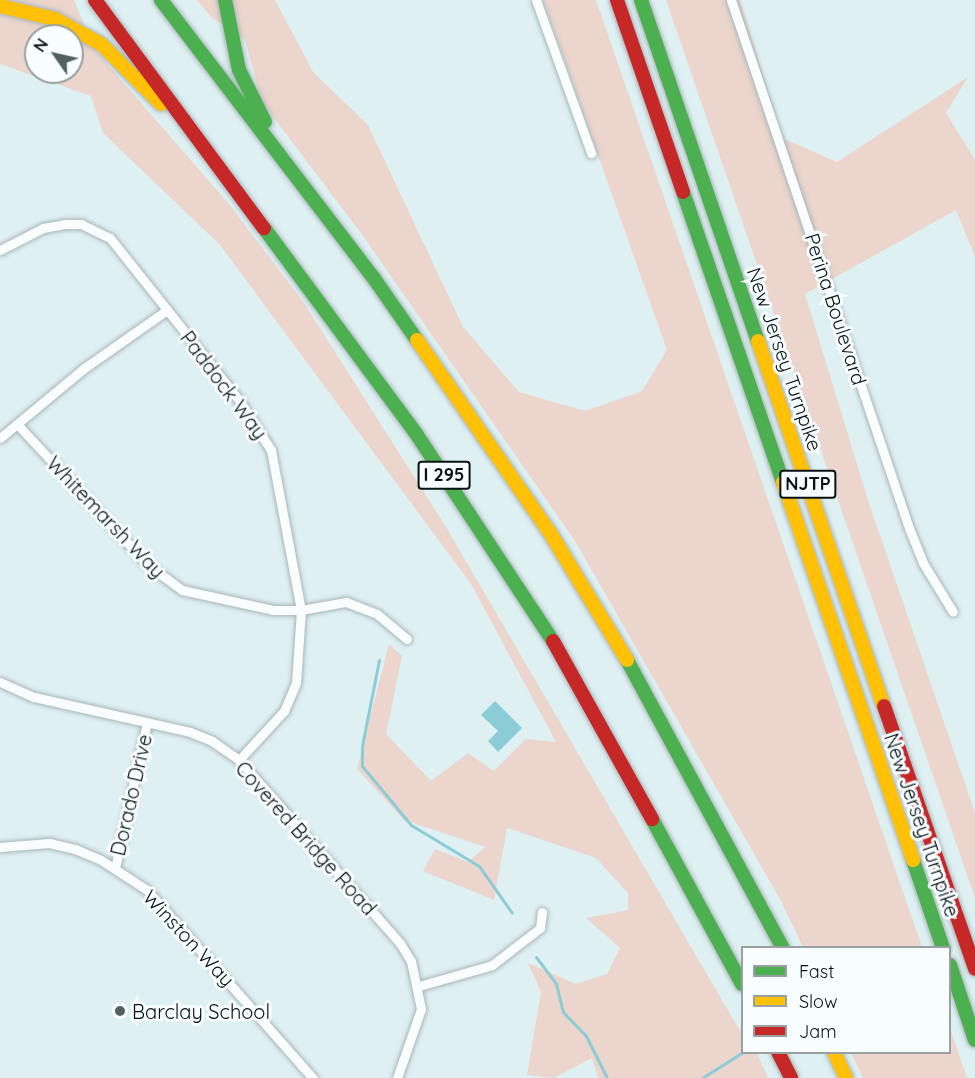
<!DOCTYPE html>
<html>
<head>
<meta charset="utf-8">
<style>
	body { margin:0 }
	#map { position:relative; width:975px; height:1078px; overflow:hidden; background:#dff0f3; font-family:Quicksand,sans-serif }
	div>[style] { position:absolute }
	.green>* { inset:0; background:#ebd5cc }
	.water>* { inset:0; background:#8cccd6 }
	.stream>* { height:3px; margin:-1.5px; padding:0 1.5px; transform-origin:1.5px; border-radius:1.5px; background:#8cccd6 }
	.roads { filter:drop-shadow(0 0 2px #a9b6b9) drop-shadow(0 0 2px #a9b6b9) }
	.street>* { height:9px; margin:-4.5px; padding:0 4.5px; transform-origin:4.5px; border-radius:4.5px; background:#fafdfd }
	.fast>* { height:14px; margin:-7px; padding:0 7px; transform-origin:7px; border-radius:7px; background:#4caf50 }
	.slow>* { height:14px; margin:-7px; padding:0 7px; transform-origin:7px; border-radius:7px; background:#ffc107 }
	.jam>* { height:14px; margin:-7px; padding:0 7px; transform-origin:7px; border-radius:7px; background:#c62828 }
	.dots>* { width:16px; height:16px; translate:-50% -50%; box-sizing:border-box; border:3px solid #f8feff; border-radius:50% }
	span { translate:-50% -50%; white-space:nowrap; text-align:center; line-height:1.15; -webkit-text-stroke:6px #f8feff; paint-order:stroke }
	.shield-label span { padding:2px 4px; background:#f8feff; border:2px solid; border-radius:4px; -webkit-text-stroke-width:0 }
	.shield-label { font-size:18px; color:#081214; font-weight:700 }
	.street-label { font-size:20px; color:#081214 }
	.poi-label { font-size:20px; color:#081214 }
	.left { translate:0 -50%; text-align:left }
	.legend { position:absolute; left:741px; top:946px; width:210px; height:108px; box-sizing:border-box; background:#f8feff; border:2px solid #98a0a1; margin:0; padding:8px 10px; list-style:none; font-size:18px; color:#081214 }
	.legend li { display:flex; align-items:center; gap:12px; height:30px }
	.legend b { width:30px; border:2px solid #98a0a1 }
	.north { position:absolute; left:24px; top:24px; width:60px; height:60px; box-sizing:border-box; background:#f8feff; border:2px solid #98a0a1; border-radius:50%; rotate:304deg; font-size:16px; font-weight:700; line-height:24px; text-align:center; color:#081214 }
	.north::after { content:''; display:block; margin:auto; width:21px; height:27px; background:#536062; clip-path:polygon(50% 0,100% 100%,50% 72%,0 100%) }
</style>
</head>
<body>
<div id="map">
	<div class="green">
		<div style="clip-path:polygon(evenodd,0 0,74px 0,94px 49px,229px 204px,304px 303px,446px 527px,740px 1031px,742px 1022px,742px 1052px,757px 1053px,768px 1078px,598px 1078px,592px 1058px,554px 1078px,527px 1075px,541px 992px,528px 963px,576px 984px,607px 974px,620px 948px,586px 918px,628px 910px,628px 893px,596px 858px,507px 828px,494px 900px,423px 871px,435px 849px,468px 862px,485px 847px,404px 820px,357px 769px,389px 644px,402px 656px,386px 734px,431px 781px,468px 753px,494px 771px,526px 739px,556px 742px,471px 584px,220px 245px,103px 133px,91px 96px,0 64px,0 0,36px 36px,72px 36px,72px 72px,36px 72px,36px 36px)"></div>
		<div style="clip-path:polygon(197px 0,275px 0,313px 72px,368px 125px,463px 327px,519px 392px,585px 411px,642px 391px,667px 350px,543px 0,596px 0,922px 947px,803px 947px,781px 901px,575px 541px,363px 236px,262px 102px,245px 40px,211px 17px)"></div>
		<div style="clip-path:polygon(666px 0,740px 0,782px 138px,837px 162px,968px 77px,946px 113px,975px 160px,975px 257px,956px 210px,805px 294px,868px 500px,975px 813px,975px 898px)"></div>
		<div style="clip-path:polygon(950px 1028px,967px 1078px,863px 1078px,851px 1053px,950px 1052px)"></div>
	</div>
	<div class="water">
		<div style="clip-path:polygon(495px 701px,522px 728px,498px 752px,488px 741px,498px 731px,481px 715px)"></div>
	</div>
	<div class="stream">
		<div style="left:379px;top:660px;width:88px;rotate:101.2deg"></div>
		<div style="left:362px;top:746px;width:20px;rotate:90deg"></div>
		<div style="left:362px;top:766px;width:77px;rotate:50.3deg"></div>
		<div style="left:411px;top:825px;width:79px;rotate:31.1deg"></div>
		<div style="left:479px;top:866px;width:57px;rotate:54.9deg"></div>
		<div style="left:536px;top:957px;width:34px;rotate:53deg"></div>
		<div style="left:556px;top:984px;width:29px;rotate:76deg"></div>
		<div style="left:563px;top:1012px;width:33px;rotate:46deg"></div>
		<div style="left:586px;top:1036px;width:47px;rotate:63.4deg"></div>
		<div style="left:702px;top:1078px;width:49px;rotate:-32.4deg"></div>
	</div>
	<div class="roads">
		<div class="street">
			<div style="left:536px;top:0;width:163px;rotate:70.2deg"></div>
			<div style="left:731px;top:0;width:557px;rotate:71.37deg"></div>
			<div style="left:909px;top:528px;width:38px;rotate:68deg"></div>
			<div style="left:923px;top:563px;width:57px;rotate:58.5deg"></div>
			<div style="left:0;top:250px;width:48px;rotate:-27.1deg"></div>
			<div style="left:43px;top:228px;width:22px;rotate:-10deg"></div>
			<div style="left:65px;top:224px;width:16px"></div>
			<div style="left:81px;top:224px;width:32px;rotate:26deg"></div>
			<div style="left:110px;top:238px;width:207px;rotate:51.5deg"></div>
			<div style="left:239px;top:400px;width:59px;rotate:57.4deg"></div>
			<div style="left:271px;top:450px;width:163px;rotate:79.4deg"></div>
			<div style="left:301px;top:610px;width:73px;rotate:93.9deg"></div>
			<div style="left:296px;top:683px;width:30px;rotate:113deg"></div>
			<div style="left:284px;top:711px;width:67px;rotate:132.6deg"></div>
			<div style="left:17px;top:424px;width:192px;rotate:47.1deg"></div>
			<div style="left:148px;top:565px;width:42px;rotate:36.3deg"></div>
			<div style="left:182px;top:590px;width:93px;rotate:12.4deg"></div>
			<div style="left:273px;top:610px;width:28px"></div>
			<div style="left:301px;top:610px;width:46px;rotate:-10.1deg"></div>
			<div style="left:346px;top:602px;width:33px;rotate:21deg"></div>
			<div style="left:377px;top:614px;width:39px;rotate:40deg"></div>
			<div style="left:0;top:438px;width:108px;rotate:-39.7deg"></div>
			<div style="left:83px;top:369px;width:103px;rotate:-35.1deg"></div>
			<div style="left:0;top:682px;width:37px;rotate:24deg"></div>
			<div style="left:34px;top:697px;width:160px;rotate:12.6deg"></div>
			<div style="left:190px;top:732px;width:24px;rotate:22deg"></div>
			<div style="left:212px;top:741px;width:33px;rotate:35deg"></div>
			<div style="left:239px;top:760px;width:244px;rotate:48.7deg"></div>
			<div style="left:400px;top:943px;width:21px;rotate:59deg"></div>
			<div style="left:411px;top:961px;width:49px;rotate:78.2deg"></div>
			<div style="left:421px;top:1009px;width:73px;rotate:109.2deg"></div>
			<div style="left:0;top:847px;width:49px;rotate:-4.7deg"></div>
			<div style="left:49px;top:843px;width:27px;rotate:13deg"></div>
			<div style="left:75px;top:849px;width:28px;rotate:23deg"></div>
			<div style="left:101px;top:860px;width:55px;rotate:33.1deg"></div>
			<div style="left:147px;top:890px;width:251px;rotate:48.6deg"></div>
			<div style="left:115px;top:868px;width:149px;rotate:-77.6deg"></div>
			<div style="left:419px;top:986px;width:76px;rotate:-16deg"></div>
			<div style="left:492px;top:965px;width:61px;rotate:-37.6deg"></div>
			<div style="left:540px;top:928px;width:16px;rotate:-83deg"></div>
		</div>
		<div class="fast">
			<div style="left:161px;top:0;width:349px;rotate:52.6deg"></div>
			<div style="left:373px;top:277px;width:77px;rotate:55.1deg"></div>
			<div style="left:225px;top:0;width:71px;rotate:78.7deg"></div>
			<div style="left:239px;top:70px;width:58px;rotate:63.4deg"></div>
			<div style="left:641px;top:0;width:361px;rotate:71.1deg"></div>
			<div style="left:683px;top:192px;width:307px;rotate:71deg"></div>
			<div style="left:264px;top:228px;width:257px;rotate:53.5deg"></div>
			<div style="left:417px;top:435px;width:247px;rotate:56.6deg"></div>
			<div style="left:627px;top:660px;width:328px;rotate:61.6deg"></div>
			<div style="left:652px;top:819px;width:188px;rotate:61.4deg"></div>
			<div style="left:913px;top:860px;width:93px;rotate:71.2deg"></div>
			<div style="left:950px;top:965px;width:79px;rotate:71.6deg"></div>
		</div>
		<div class="slow">
			<div style="left:0;top:6px;width:57px;rotate:13.3deg"></div>
			<div style="left:55px;top:19px;width:52px;rotate:28.5deg"></div>
			<div style="left:101px;top:44px;width:85px;rotate:45deg"></div>
			<div style="left:417px;top:340px;width:238px;rotate:55.4deg"></div>
			<div style="left:552px;top:536px;width:145px;rotate:58.8deg"></div>
			<div style="left:758px;top:341px;width:386px;rotate:71deg"></div>
			<div style="left:783px;top:482px;width:400px;rotate:71deg"></div>
			<div style="left:834px;top:1052px;width:29px;rotate:65deg"></div>
		</div>
		<div class="jam">
			<div style="left:95px;top:0;width:284px;rotate:53.5deg"></div>
			<div style="left:617px;top:0;width:203px;rotate:71deg"></div>
			<div style="left:553px;top:641px;width:204px;rotate:60.9deg"></div>
			<div style="left:884px;top:706px;width:278px;rotate:70.9deg"></div>
			<div style="left:778px;top:1052px;width:29px;rotate:63deg"></div>
		</div>
	</div>
	<div class="dots">
		<div style="left:120px;top:1011px;background:#536062"></div>
	</div>
	<div class="shield-label">
		<span style="left:444px;top:475px">I 295</span>
		<span style="left:808px;top:484px">NJTP</span>
	</div>
	<div class="street-label">
		<span style="left:836px;top:309px;rotate:72deg">Perina Boulevard</span>
		<span style="left:785px;top:359px;rotate:71deg">New Jersey Turnpike</span>
		<span style="left:224px;top:385px;rotate:53deg">Paddock Way</span>
		<span style="left:106px;top:517px;rotate:46deg">Whitemarsh Way</span>
		<span style="left:131px;top:795px;rotate:-77deg">Dorado Drive</span>
		<span style="left:922px;top:825px;rotate:71deg">New Jersey Turnpike</span>
		<span style="left:306px;top:838px;rotate:48deg">Covered Bridge Road</span>
		<span style="left:189px;top:938px;rotate:47deg">Winston Way</span>
	</div>
	<div class="poi-label">
		<span class="left" style="left:132px;top:1011px">Barclay School</span>
	</div>
	<ul class="legend">
	<li><b style="height:8px;background:#4caf50"></b>Fast</li>
	<li><b style="height:8px;background:#ffc107"></b>Slow</li>
	<li><b style="height:8px;background:#c62828"></b>Jam</li>
	</ul>
	<div class="north">N</div>
</div>
</body>
</html>
